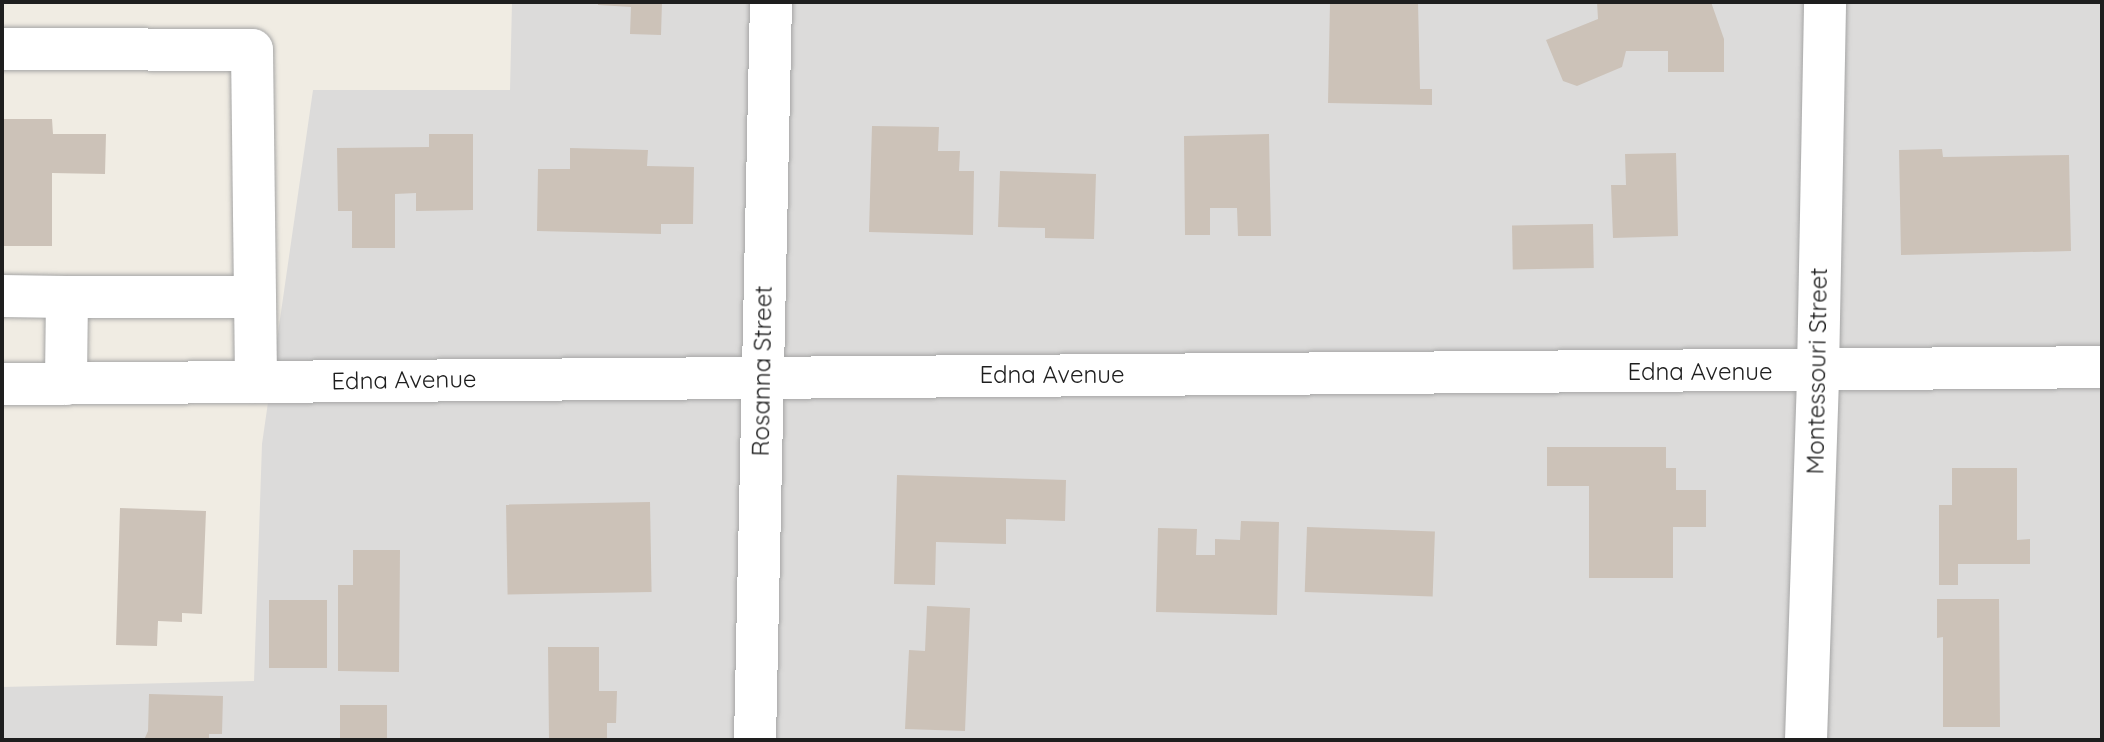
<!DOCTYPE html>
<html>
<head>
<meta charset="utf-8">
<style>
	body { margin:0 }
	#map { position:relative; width:2104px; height:742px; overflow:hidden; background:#f0ece3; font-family:Quicksand,sans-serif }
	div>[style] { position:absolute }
	.residential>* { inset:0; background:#dcdbda }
	.building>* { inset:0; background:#ccc2b8; transform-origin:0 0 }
	.roads { filter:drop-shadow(0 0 2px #a5a5a5) drop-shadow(0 0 2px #a5a5a5) }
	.minor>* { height:42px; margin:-21px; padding:0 21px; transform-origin:21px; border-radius:21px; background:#fff }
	span { translate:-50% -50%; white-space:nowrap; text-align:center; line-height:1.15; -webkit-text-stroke:6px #fff; paint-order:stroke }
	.street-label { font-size:24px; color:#1e1e1e }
	.frame { position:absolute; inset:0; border:4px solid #1e1e1e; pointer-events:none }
</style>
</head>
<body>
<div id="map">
	<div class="residential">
		<div style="clip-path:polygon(512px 2px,2102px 2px,2102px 740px,2px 740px,2px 687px,254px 681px,262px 444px,313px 90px,510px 90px)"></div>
	</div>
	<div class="building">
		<div style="clip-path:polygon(598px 2px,662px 2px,661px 35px,630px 34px,631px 7px,598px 5px)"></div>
		<div style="clip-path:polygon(1330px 2px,1418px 2px,1420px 89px,1432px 89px,1432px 105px,1328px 103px)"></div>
		<div style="clip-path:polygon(1597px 2px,1711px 2px,1724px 39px,1724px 72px,1668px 72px,1668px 51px,1626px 51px,1622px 67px,1577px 86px,1563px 81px,1546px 40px,1598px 19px)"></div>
		<div style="clip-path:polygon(2px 119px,52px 119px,53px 134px,106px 134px,105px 174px,52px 173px,52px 246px,2px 246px)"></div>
		<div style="clip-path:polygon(872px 126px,939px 127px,938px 151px,960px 151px,959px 171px,974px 171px,973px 235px,869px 232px)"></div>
		<div style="clip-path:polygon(429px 134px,473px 134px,473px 210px,416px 211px,416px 193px,395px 194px,395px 248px,352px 248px,352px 211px,338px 211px,337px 148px,429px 147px)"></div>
		<div style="clip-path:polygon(1269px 134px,1271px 236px,1238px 236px,1237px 208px,1210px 208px,1210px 235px,1185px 235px,1184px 136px)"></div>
		<div style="clip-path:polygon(570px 148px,648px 150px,647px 166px,694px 167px,693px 224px,661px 224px,661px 234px,537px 231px,538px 169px,570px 169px)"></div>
		<div style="clip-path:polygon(1942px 149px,1943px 157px,2069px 155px,2071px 251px,1901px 255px,1899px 150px)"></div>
		<div style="clip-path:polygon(1676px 153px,1678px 236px,1613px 238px,1611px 185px,1626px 185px,1625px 154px)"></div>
		<div style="clip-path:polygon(1000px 171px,1096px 174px,1094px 239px,1045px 238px,1045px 228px,998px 227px)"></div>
		<div style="left:1593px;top:224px;width:44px;height:81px;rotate:89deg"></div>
		<div style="clip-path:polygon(1547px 447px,1666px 447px,1666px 468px,1676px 468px,1676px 490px,1706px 490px,1706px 527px,1673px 527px,1673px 578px,1589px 578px,1589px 486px,1547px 486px)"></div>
		<div style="clip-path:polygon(1952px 468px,2017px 468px,2017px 540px,2030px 539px,2030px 564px,1958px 564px,1958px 585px,1939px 585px,1939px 505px,1952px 505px)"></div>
		<div style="clip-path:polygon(897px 475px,1066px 480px,1065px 521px,1006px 519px,1006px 544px,936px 542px,935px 585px,894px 584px)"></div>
		<div style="left:650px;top:502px;width:90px;height:144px;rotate:89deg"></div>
		<div style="clip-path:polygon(120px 508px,206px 511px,202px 614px,182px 613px,182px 622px,158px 621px,157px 646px,116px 645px)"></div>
		<div style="clip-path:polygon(1241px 521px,1279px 522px,1277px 615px,1156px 612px,1158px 528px,1197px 529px,1196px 555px,1215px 555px,1215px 539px,1240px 540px)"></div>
		<div style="left:1307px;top:527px;width:128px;height:65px;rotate:2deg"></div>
		<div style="clip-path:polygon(353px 550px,400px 550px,399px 672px,338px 671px,338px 585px,353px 585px)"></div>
		<div style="clip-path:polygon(1937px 599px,1999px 599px,2000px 727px,1943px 727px,1943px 637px,1937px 638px)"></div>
		<div style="left:269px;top:600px;width:58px;height:68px"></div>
		<div style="clip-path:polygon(927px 606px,970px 608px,965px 731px,905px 729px,909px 650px,925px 651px)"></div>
		<div style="clip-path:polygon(548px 647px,599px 647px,599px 691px,617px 691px,616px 723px,607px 723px,607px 740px,549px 740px)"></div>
		<div style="clip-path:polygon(149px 694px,223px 696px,222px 734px,209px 734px,209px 740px,144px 740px,148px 731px)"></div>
		<div style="left:340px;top:705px;width:47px;height:35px"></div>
	</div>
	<div class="roads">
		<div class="minor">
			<div style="left:2px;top:49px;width:250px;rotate:0.2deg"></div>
			<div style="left:252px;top:50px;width:332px;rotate:89.3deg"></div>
			<div style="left:2px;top:296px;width:65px;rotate:0.9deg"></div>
			<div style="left:67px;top:297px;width:87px;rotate:90.7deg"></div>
			<div style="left:67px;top:297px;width:188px"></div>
			<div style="left:2px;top:384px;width:2100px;rotate:-0.46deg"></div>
			<div style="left:755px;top:740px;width:738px;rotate:-88.76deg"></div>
			<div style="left:1806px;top:740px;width:369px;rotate:-88.1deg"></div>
			<div style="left:1818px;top:371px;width:369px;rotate:-88.9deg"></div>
		</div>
	</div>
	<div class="street-label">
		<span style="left:762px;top:371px;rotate:-89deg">Rosanna Street</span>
		<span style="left:1817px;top:371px;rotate:-89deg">Montessouri Street</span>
		<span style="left:1700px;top:372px">Edna Avenue</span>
		<span style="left:1052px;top:375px">Edna Avenue</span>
		<span style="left:404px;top:380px;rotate:-1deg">Edna Avenue</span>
	</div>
	<div class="frame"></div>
</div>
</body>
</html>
